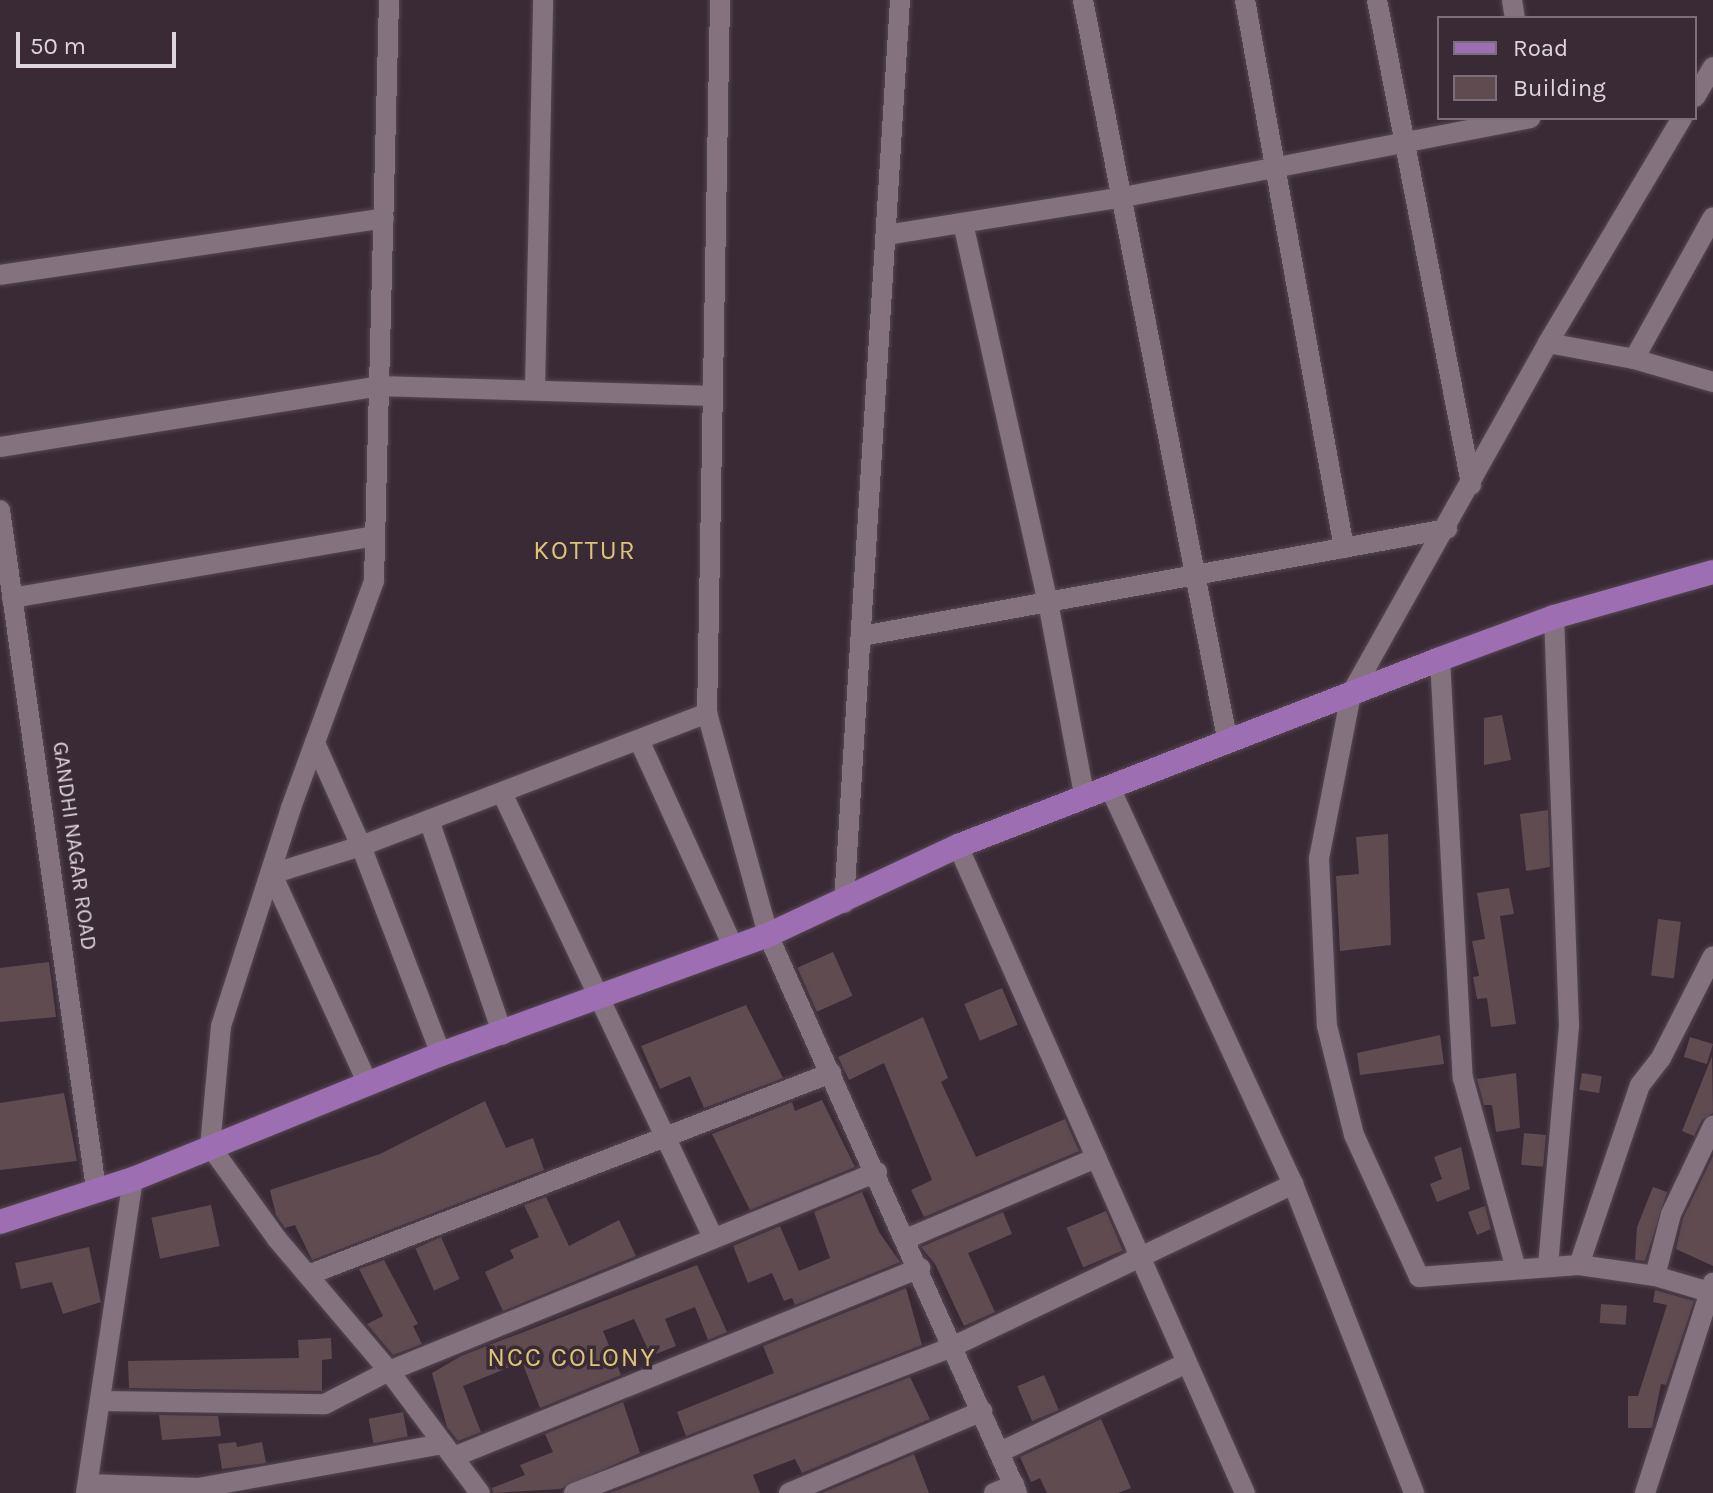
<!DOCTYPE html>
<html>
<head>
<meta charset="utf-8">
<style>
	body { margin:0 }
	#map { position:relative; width:1713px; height:1493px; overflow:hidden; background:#3a2a36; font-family:Karla,sans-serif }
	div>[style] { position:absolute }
	.building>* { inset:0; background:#604b51; transform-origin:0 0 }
	.roads { filter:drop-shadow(0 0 2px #554852) drop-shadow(0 0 2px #554852) }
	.minor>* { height:20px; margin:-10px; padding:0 10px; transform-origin:10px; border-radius:10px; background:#84727f }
	.major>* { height:24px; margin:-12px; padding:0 12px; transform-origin:12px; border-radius:12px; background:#9e6eb3 }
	span { translate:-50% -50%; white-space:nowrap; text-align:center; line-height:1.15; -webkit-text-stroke:7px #3a2a36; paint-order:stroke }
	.street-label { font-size:22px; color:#ded4db }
	.quarter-label { font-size:26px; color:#ddc478; letter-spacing:2px }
	.legend { position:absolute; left:1437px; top:16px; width:260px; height:104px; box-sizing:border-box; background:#3a2a36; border:2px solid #7c6e78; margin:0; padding:10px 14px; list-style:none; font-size:24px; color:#ded4db }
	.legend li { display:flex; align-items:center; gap:16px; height:40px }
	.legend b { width:40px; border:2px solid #7c6e78 }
	.scale { position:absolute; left:16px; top:32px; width:160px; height:36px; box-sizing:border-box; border:4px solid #ded4db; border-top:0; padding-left:10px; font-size:24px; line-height:28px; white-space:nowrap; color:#ded4db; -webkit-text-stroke:6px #3a2a36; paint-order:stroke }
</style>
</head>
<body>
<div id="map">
	<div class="building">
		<div style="clip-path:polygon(1502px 715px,1511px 760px,1484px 765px,1484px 718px)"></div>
		<div style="clip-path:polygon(1548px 810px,1550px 867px,1526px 871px,1520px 814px)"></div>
		<div style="clip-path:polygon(1388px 834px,1391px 945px,1340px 951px,1336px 876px,1359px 874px,1356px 837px)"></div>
		<div style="clip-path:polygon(1509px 888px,1514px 914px,1500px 916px,1516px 1024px,1491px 1027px,1487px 998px,1477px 999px,1473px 977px,1479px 976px,1472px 941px,1485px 939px,1477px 893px)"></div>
		<div style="left:1658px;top:919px;width:23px;height:57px;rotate:7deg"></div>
		<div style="left:833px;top:952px;width:48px;height:39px;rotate:66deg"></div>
		<div style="clip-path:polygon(49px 962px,56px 1017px,0 1022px,0 968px)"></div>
		<div style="left:1002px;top:988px;width:40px;height:41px;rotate:67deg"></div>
		<div style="clip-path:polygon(746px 1005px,783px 1078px,704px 1108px,690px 1076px,660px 1089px,641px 1046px)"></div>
		<div style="clip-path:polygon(923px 1017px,948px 1078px,941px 1082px,976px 1157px,1065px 1119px,1079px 1151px,924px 1217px,911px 1190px,932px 1180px,884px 1063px,849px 1080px,838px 1057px)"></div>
		<div style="clip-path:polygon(1440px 1035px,1444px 1064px,1360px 1075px,1357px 1053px)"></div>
		<div style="left:1690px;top:1037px;width:24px;height:21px;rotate:17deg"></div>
		<div style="clip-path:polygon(1712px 1056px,1713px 1113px,1702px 1120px,1694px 1136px,1682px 1131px)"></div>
		<div style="clip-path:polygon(1516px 1073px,1520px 1128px,1496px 1132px,1492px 1105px,1484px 1105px,1477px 1079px)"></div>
		<div style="left:1582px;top:1073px;width:20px;height:17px;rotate:9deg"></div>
		<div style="clip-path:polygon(64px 1093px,77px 1161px,0 1170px,0 1103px)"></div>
		<div style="clip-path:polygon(822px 1100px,855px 1167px,750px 1210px,712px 1134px,792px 1102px,795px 1111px)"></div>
		<div style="clip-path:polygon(485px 1101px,506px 1148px,533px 1138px,544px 1170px,312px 1260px,295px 1225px,285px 1228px,276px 1215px,270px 1190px,380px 1154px)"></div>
		<div style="left:1524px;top:1133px;width:22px;height:32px;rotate:5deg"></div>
		<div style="clip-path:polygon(1461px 1147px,1470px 1189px,1437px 1202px,1430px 1184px,1442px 1179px,1434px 1157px)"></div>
		<div style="clip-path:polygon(1713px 1156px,1713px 1266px,1676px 1249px,1683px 1218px)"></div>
		<div style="clip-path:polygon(1653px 1187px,1667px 1192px,1645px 1261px,1635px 1260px,1637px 1227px)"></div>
		<div style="clip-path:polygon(862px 1192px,879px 1232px,900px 1262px,795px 1305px,792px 1298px,784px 1301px,772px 1273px,748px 1283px,733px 1246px,780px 1226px,799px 1271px,830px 1258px,814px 1212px)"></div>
		<div style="clip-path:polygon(546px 1197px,569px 1246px,619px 1220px,636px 1256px,503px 1311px,485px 1272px,514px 1258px,510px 1250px,539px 1237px,524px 1205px)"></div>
		<div style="left:211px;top:1205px;width:42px;height:61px;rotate:78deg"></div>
		<div style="clip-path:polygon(1485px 1206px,1491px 1229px,1477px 1235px,1468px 1212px)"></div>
		<div style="left:1106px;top:1211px;width:43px;height:43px;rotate:67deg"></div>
		<div style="clip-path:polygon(1003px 1212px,1012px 1234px,968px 1253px,995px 1312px,964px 1326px,935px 1264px,921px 1247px)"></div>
		<div style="left:441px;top:1237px;width:46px;height:28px;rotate:66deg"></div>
		<div style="clip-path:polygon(89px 1247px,101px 1302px,63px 1314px,52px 1282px,21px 1289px,15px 1263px)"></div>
		<div style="clip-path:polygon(384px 1260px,418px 1324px,413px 1326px,422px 1344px,393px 1355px,367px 1324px,383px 1316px,359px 1269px)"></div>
		<div style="clip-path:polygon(697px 1265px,727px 1332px,708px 1340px,695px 1307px,665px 1319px,676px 1346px,651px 1356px,634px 1319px,603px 1331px,621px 1375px,540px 1408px,522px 1362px,463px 1386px,481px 1432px,458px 1441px,447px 1427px,432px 1373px,461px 1356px)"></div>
		<div style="clip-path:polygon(906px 1288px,922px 1345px,686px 1436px,677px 1412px,774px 1373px,763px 1346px)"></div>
		<div style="clip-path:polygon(1655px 1290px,1694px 1301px,1666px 1385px,1661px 1384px,1652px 1428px,1628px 1428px,1628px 1396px,1638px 1396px,1667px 1305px,1653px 1302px)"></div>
		<div style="left:1601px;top:1304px;width:26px;height:19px;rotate:4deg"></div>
		<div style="clip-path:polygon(331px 1338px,332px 1359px,322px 1360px,322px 1391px,129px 1388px,128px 1361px,299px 1358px,298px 1340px)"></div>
		<div style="left:1044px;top:1375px;width:38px;height:29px;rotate:67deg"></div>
		<div style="clip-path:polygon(910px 1377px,930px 1419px,802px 1473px,795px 1459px,753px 1475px,760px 1493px,610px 1493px)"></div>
		<div style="clip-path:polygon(623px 1402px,640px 1453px,560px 1489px,493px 1493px,492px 1488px,525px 1475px,520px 1465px,553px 1452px,545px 1434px)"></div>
		<div style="left:403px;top:1412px;width:25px;height:35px;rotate:79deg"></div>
		<div style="clip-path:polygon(159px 1415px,218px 1416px,221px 1436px,162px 1440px)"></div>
		<div style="clip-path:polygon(1101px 1419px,1131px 1488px,1118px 1493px,1047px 1493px,1040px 1478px,1031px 1482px,1020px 1457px)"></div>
		<div style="clip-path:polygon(236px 1442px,237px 1447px,262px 1442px,266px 1463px,222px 1469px,218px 1444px)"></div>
		<div style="clip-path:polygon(914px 1454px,929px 1493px,822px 1493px)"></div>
	</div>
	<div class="roads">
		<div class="minor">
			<div style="left:389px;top:0;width:581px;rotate:91.48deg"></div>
			<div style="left:374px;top:581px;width:242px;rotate:110.1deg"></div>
			<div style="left:291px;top:808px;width:229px;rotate:107.8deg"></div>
			<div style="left:221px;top:1026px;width:121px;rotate:95.2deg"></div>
			<div style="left:210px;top:1146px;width:115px;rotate:54.2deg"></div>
			<div style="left:277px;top:1239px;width:173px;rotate:49.7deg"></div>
			<div style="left:389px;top:1371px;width:152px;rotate:53.3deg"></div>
			<div style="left:720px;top:0;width:713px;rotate:91.04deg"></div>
			<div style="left:707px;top:713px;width:230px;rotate:74.6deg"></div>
			<div style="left:768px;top:935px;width:611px;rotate:65.95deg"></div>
			<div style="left:1083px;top:0;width:757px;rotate:78.96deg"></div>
			<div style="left:1245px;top:0;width:557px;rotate:79.76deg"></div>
			<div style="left:1377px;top:0;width:494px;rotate:79deg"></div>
			<div style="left:1512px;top:0;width:18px;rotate:81deg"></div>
			<div style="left:1695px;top:97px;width:35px;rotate:-59deg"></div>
			<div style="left:1682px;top:118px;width:262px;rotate:120.8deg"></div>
			<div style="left:1548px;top:343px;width:403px;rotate:119.3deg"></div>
			<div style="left:1351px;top:694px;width:168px;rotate:101deg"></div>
			<div style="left:1319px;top:859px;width:167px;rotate:87.3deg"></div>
			<div style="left:1327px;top:1026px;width:112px;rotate:76.1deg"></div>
			<div style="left:1354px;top:1135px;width:156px;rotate:65.4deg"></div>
			<div style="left:1419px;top:1277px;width:160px;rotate:-4.3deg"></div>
			<div style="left:1579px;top:1265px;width:77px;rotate:8.2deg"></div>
			<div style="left:1655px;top:1276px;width:56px;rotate:16.5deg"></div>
			<div style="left:963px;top:223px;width:388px;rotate:77.4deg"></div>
			<div style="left:1048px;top:602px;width:200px;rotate:79.4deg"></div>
			<div style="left:886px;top:235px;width:241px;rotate:-9.1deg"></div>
			<div style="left:1124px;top:197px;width:414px;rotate:-11deg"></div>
			<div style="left:0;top:275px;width:388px;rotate:-8.4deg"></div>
			<div style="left:1548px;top:343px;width:87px;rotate:10.5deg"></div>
			<div style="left:1634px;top:359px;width:82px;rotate:16.2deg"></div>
			<div style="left:1634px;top:359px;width:162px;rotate:-60.9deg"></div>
			<div style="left:535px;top:390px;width:390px;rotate:-88.8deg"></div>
			<div style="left:0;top:447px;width:384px;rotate:-9.1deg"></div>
			<div style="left:379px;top:386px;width:334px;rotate:1.7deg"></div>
			<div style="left:0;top:510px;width:686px;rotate:81.95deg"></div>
			<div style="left:12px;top:598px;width:368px;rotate:-9.7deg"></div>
			<div style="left:862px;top:636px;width:595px;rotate:-10.37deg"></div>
			<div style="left:1440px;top:659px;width:420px;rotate:86.9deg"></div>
			<div style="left:1463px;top:1078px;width:195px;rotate:74.5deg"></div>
			<div style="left:639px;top:740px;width:226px;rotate:65.5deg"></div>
			<div style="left:315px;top:743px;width:113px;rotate:65.9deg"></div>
			<div style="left:361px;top:846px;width:223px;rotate:69deg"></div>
			<div style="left:1111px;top:790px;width:434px;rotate:65.2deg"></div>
			<div style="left:1293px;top:1184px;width:332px;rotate:68.6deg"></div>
			<div style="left:502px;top:793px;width:492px;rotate:64.6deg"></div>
			<div style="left:429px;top:820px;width:227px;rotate:71deg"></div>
			<div style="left:958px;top:846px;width:708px;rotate:66.08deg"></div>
			<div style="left:844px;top:903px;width:905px;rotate:-86.45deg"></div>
			<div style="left:368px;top:1084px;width:231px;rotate:-114.6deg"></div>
			<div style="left:272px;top:874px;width:93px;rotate:-17.5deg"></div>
			<div style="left:361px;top:846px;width:371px;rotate:-21deg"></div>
			<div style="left:906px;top:1239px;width:207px;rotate:-23.1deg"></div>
			<div style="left:1579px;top:1265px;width:190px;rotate:-71.3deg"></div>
			<div style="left:1640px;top:1085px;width:34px;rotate:-52deg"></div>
			<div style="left:1661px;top:1058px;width:114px;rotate:-63deg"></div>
			<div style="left:1548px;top:1266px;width:242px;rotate:-85deg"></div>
			<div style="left:1569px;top:1025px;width:408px;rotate:-92.1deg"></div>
			<div style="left:308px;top:1275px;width:561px;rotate:-21.12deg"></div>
			<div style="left:1655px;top:1276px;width:64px;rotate:-75.5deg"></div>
			<div style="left:1671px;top:1214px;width:98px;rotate:-64.5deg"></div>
			<div style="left:101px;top:1401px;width:224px;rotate:0.8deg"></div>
			<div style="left:325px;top:1404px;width:72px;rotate:-27.3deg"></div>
			<div style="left:389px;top:1371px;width:527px;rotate:-22.18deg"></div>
			<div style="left:1000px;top:1452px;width:207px;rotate:-25.5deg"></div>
			<div style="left:456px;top:1456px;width:501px;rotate:-22.06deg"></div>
			<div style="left:88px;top:1484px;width:110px;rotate:2.1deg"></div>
			<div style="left:198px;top:1488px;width:249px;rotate:-10.2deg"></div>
			<div style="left:86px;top:1493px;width:317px;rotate:-81.5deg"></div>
			<div style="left:574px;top:1493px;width:407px;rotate:-21.1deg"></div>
			<div style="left:954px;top:1346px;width:376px;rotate:-25.5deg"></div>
			<div style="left:789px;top:1493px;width:210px;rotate:-23deg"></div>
			<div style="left:994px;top:1493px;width:22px;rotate:-22deg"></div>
			<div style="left:1645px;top:1493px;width:221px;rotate:-72.1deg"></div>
		</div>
		<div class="major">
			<div style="left:0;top:1222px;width:140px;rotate:-17.9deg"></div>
			<div style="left:133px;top:1179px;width:332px;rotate:-22.1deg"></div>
			<div style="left:441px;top:1054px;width:348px;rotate:-20deg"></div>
			<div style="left:768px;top:935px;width:210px;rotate:-25.1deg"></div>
			<div style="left:958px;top:846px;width:517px;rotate:-21.2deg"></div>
			<div style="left:1440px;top:659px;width:121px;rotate:-20.2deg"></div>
			<div style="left:1554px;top:617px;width:165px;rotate:-15.8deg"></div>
		</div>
	</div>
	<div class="street-label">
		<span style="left:74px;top:846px;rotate:82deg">GANDHI NAGAR ROAD</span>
	</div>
	<div class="quarter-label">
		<span style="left:585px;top:551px">KOTTUR</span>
		<span style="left:572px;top:1358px">NCC COLONY</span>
	</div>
	<ul class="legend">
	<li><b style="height:10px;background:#9e6eb3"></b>Road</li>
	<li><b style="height:22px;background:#604b51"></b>Building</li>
	</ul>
	<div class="scale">50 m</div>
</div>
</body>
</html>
